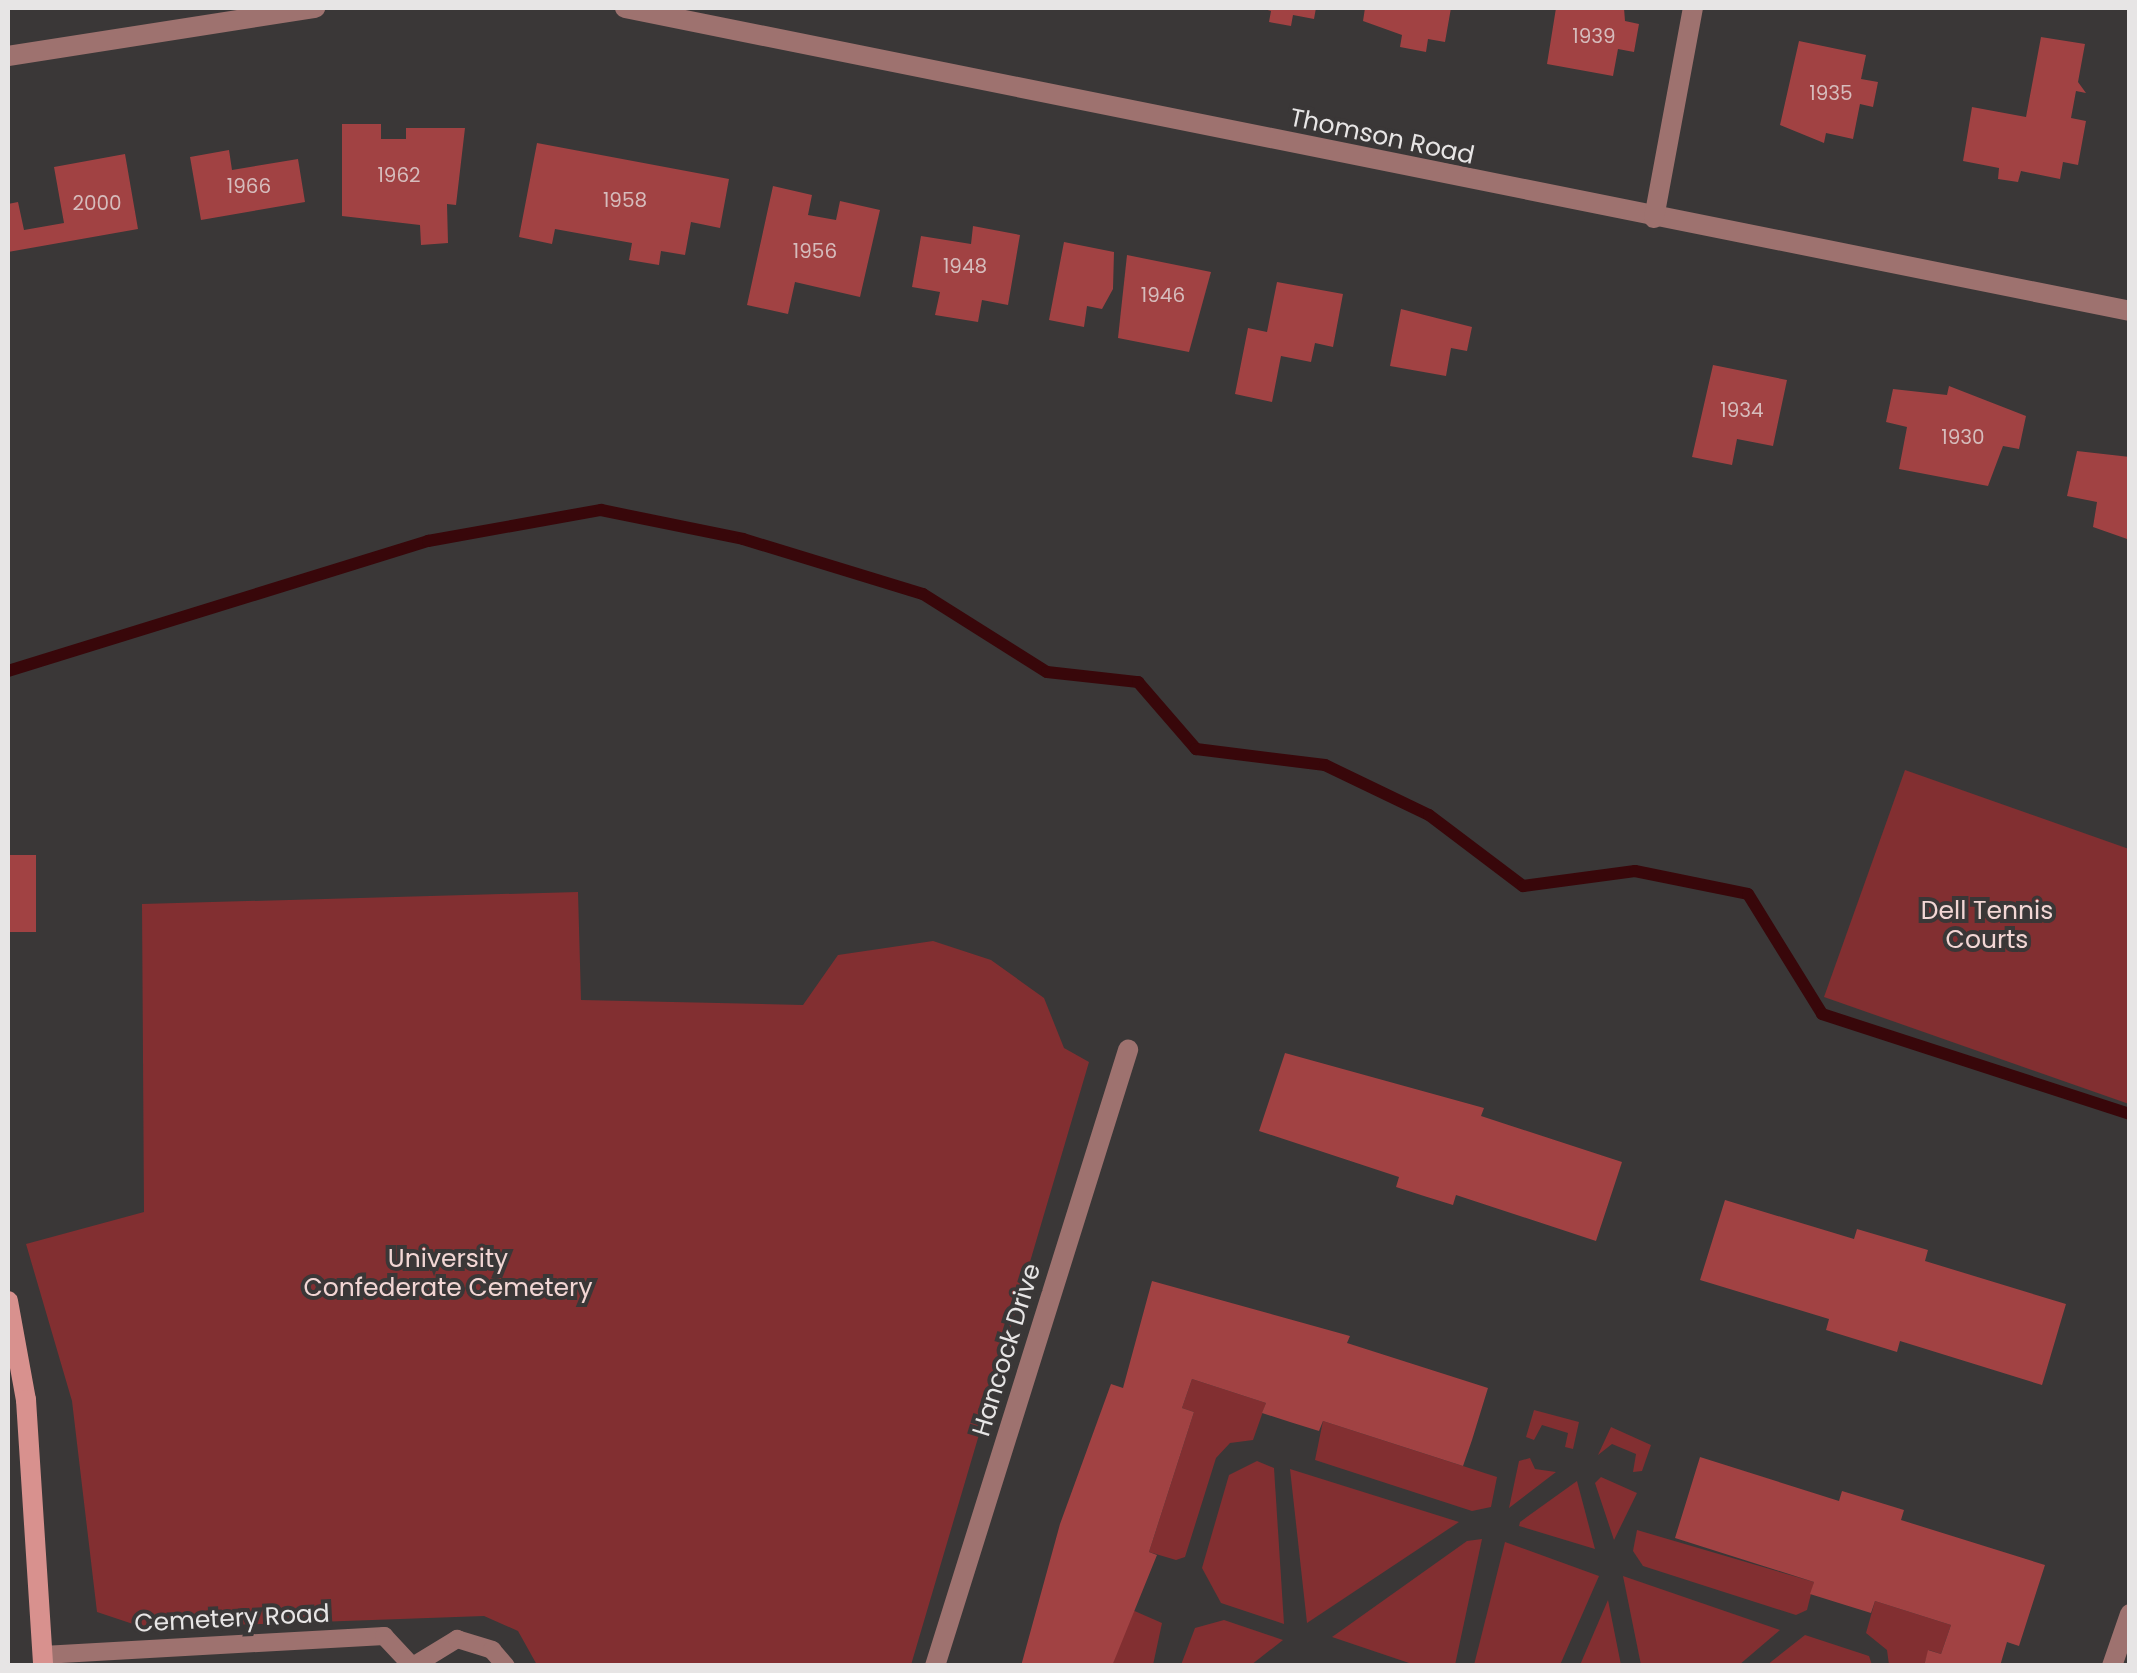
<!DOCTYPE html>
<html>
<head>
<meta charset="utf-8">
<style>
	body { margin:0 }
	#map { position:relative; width:2137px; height:1673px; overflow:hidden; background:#3a3737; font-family:Poppins,sans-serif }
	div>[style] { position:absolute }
	.green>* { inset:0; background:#822f31 }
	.stream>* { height:12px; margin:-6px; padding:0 6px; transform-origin:6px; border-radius:6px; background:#38070a }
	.building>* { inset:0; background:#a14243; transform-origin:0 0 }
	.lane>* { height:18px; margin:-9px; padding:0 9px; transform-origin:9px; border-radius:9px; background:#9e726f }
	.street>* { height:20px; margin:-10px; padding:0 10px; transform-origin:10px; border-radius:10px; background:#9e726f }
	.secondary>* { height:20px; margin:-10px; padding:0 10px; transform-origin:10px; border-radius:10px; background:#d8918e }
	span { translate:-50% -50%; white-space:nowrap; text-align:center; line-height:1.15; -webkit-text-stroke:8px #3a3737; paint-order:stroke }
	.number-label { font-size:20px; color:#d6bcbc }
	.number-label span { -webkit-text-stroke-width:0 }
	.street-label { font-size:25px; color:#e7e5e5 }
	.park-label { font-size:25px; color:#f2d6d4 }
	.frame { position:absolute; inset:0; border:10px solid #e7e5e5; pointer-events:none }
</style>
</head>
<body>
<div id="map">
	<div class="green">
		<div style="clip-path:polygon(1905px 770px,2129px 849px,2129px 1104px,1824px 997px)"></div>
		<div style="clip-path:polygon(578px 892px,581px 1000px,803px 1005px,838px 955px,933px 941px,991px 960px,1044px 998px,1064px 1048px,1089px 1062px,911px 1665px,537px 1665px,518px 1631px,484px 1616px,145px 1628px,97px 1612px,72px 1401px,26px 1244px,144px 1212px,142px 904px)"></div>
		<div style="clip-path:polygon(1192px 1379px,1266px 1403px,1253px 1440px,1230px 1443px,1216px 1458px,1185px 1557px,1176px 1560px,1149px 1552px,1194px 1412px,1182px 1408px)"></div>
		<div style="clip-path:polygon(1534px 1410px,1579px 1422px,1573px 1449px,1565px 1447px,1568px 1433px,1542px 1425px,1534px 1440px,1526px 1437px)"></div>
		<div style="clip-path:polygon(1323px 1421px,1497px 1477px,1491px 1507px,1472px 1511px,1315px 1460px)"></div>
		<div style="clip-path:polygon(1611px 1427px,1651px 1445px,1642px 1471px,1633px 1472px,1636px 1454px,1612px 1444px,1598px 1455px)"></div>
		<div style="clip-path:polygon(1530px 1458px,1535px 1469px,1556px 1472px,1509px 1508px,1519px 1461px)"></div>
		<div style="clip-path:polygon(1257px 1461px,1274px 1468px,1284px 1624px,1221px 1603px,1202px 1568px,1229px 1475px)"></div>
		<div style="clip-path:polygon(1290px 1469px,1459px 1522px,1307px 1623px)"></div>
		<div style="clip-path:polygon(1601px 1477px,1637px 1493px,1614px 1540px,1595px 1483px)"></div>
		<div style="clip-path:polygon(1577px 1481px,1595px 1549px,1519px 1526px,1520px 1522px)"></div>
		<div style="clip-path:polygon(1637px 1530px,1814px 1582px,1807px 1610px,1796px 1615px,1643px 1566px,1633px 1551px)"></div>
		<div style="clip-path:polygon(1482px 1539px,1455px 1665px,1415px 1665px,1332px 1637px,1467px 1541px)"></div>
		<div style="clip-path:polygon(1505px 1542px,1599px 1576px,1560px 1665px,1474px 1665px)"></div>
		<div style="clip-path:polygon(1623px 1576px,1780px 1630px,1739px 1665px,1641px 1665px)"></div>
		<div style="clip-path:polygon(1608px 1600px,1621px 1665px,1580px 1665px)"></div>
		<div style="clip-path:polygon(1875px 1601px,1951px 1625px,1941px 1654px,1929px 1650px,1924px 1665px,1889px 1665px,1887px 1650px,1866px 1633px)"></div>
		<div style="clip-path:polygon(1130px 1609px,1162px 1623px,1153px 1665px,1112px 1666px)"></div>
		<div style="clip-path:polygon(1224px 1620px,1283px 1640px,1251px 1665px,1181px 1665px,1195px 1628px)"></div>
		<div style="clip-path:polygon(1805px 1635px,1869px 1656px,1872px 1665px,1767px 1665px)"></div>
	</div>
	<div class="stream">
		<div style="left:8px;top:671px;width:440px;rotate:-17.2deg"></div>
		<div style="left:428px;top:541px;width:176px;rotate:-10.2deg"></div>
		<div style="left:601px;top:510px;width:145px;rotate:11.5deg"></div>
		<div style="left:743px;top:539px;width:188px;rotate:17deg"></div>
		<div style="left:923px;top:594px;width:146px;rotate:32.2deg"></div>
		<div style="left:1047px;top:672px;width:92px;rotate:6.3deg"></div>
		<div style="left:1138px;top:682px;width:89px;rotate:49.1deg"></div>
		<div style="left:1196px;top:749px;width:130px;rotate:7.1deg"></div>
		<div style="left:1325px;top:765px;width:115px;rotate:25.7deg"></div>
		<div style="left:1429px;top:815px;width:118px;rotate:37.1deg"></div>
		<div style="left:1523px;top:886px;width:113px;rotate:-7.6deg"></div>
		<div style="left:1635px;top:871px;width:115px;rotate:11.5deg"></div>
		<div style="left:1748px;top:894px;width:141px;rotate:58.3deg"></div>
		<div style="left:1822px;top:1014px;width:324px;rotate:18deg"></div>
	</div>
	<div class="building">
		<div style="clip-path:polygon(1261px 8px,1316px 8px,1314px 19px,1293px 15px,1291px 26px,1269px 22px,1271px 11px)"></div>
		<div style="clip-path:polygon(1365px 8px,1451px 8px,1445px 42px,1428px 39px,1426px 52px,1400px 47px,1402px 35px,1363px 21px)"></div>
		<div style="clip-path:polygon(1556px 8px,1624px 8px,1625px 21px,1639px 24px,1634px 52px,1618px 49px,1613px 76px,1547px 64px)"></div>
		<div style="clip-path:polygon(2041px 37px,2085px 44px,2078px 82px,2086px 93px,2076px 91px,2071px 118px,2086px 121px,2078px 165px,2063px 162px,2060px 179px,2021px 171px,2018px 182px,1998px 179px,1999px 168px,1963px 161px,1972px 107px,2026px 117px)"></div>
		<div style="clip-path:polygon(1799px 41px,1866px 55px,1861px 79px,1878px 82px,1873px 107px,1860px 104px,1853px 139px,1826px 133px,1824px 143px,1780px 125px)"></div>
		<div style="clip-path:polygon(342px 124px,381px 124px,381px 139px,406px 139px,406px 128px,465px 128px,456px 205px,447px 204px,448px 243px,421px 245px,420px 225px,342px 216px)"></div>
		<div style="clip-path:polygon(537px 143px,729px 179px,720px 228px,691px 222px,685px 255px,661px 251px,659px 265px,629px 260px,632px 243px,555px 229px,552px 244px,519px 237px)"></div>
		<div style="clip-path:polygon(229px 150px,232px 170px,298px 159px,305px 202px,201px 220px,190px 157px)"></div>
		<div style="clip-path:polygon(125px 154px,138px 229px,8px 252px,8px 204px,18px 202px,24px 230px,64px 223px,54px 167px)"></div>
		<div style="clip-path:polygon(773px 186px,812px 195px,808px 215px,836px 220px,840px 201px,880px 210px,860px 297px,795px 282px,788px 314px,747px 305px)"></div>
		<div style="clip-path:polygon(973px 226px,1020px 235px,1008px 305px,982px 300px,978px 322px,935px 315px,940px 292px,912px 287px,921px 236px,971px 244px)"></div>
		<div style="clip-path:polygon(1064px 242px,1114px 252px,1113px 289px,1102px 309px,1087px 306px,1084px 327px,1049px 320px)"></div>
		<div style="clip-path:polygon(1127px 255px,1211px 272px,1189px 352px,1118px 338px)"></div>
		<div style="clip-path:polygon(1277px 282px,1343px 294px,1333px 347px,1315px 343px,1311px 362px,1281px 356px,1272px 402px,1235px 394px,1248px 328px,1267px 332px)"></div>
		<div style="clip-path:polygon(1401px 309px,1472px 327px,1467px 351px,1451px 348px,1446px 376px,1390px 366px)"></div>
		<div style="clip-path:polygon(1713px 365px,1787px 380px,1773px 446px,1737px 439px,1732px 465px,1692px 457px)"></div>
		<div style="clip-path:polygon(1949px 386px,2026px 416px,2019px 449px,2003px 446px,1988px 486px,1899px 469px,1907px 427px,1886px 422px,1893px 389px,1947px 395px)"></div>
		<div style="clip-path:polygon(2077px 451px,2130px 457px,2130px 540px,2093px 527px,2097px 502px,2067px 496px)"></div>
		<div style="left:8px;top:855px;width:28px;height:77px"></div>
		<div style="clip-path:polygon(1285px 1053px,1484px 1108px,1481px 1116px,1622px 1162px,1596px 1241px,1456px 1195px,1453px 1205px,1424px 1196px,1396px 1187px,1399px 1177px,1259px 1131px)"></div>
		<div style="clip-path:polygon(1725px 1200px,1854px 1239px,1857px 1229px,1928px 1250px,1925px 1261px,2066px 1304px,2042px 1385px,1900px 1341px,1897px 1352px,1826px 1330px,1829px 1319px,1700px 1280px)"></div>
		<div style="clip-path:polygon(1152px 1281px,1350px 1336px,1347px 1343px,1488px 1388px,1472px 1440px,1463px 1466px,1323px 1421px,1319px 1431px,1290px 1422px,1262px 1413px,1266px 1403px,1192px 1379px,1182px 1408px,1194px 1412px,1149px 1552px,1157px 1555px,1112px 1666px,1021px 1666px,1060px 1524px,1111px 1384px,1123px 1388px)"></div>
		<div style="clip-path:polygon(1700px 1457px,1839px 1501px,1842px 1491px,1904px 1510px,1901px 1520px,2045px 1565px,2019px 1646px,2007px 1642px,2000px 1666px,1924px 1666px,1928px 1650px,1941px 1654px,1951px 1625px,1875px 1601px,1871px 1613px,1842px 1604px,1810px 1594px,1814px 1582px,1675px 1538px)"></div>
	</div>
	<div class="lane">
		<div style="left:43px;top:1655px;width:342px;rotate:-3.2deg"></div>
		<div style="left:384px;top:1636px;width:41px;rotate:47deg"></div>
		<div style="left:413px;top:1666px;width:52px;rotate:-31.5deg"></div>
		<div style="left:457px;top:1639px;width:37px;rotate:17deg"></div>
		<div style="left:492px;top:1650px;width:21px;rotate:49deg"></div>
	</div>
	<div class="street">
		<div style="left:625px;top:8px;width:1535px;rotate:11.38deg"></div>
		<div style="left:8px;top:56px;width:311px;rotate:-8.9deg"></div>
		<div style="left:1654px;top:218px;width:214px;rotate:-79.5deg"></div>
		<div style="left:935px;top:1666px;width:646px;rotate:-72.6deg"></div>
		<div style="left:2112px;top:1666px;width:55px;rotate:-70.9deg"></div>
	</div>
	<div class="secondary">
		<div style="left:8px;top:1301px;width:101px;rotate:79.7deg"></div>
		<div style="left:26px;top:1400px;width:267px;rotate:86.3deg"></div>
	</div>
	<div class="number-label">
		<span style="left:1594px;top:36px">1939</span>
		<span style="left:1831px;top:93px">1935</span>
		<span style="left:399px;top:175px">1962</span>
		<span style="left:249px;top:186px">1966</span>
		<span style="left:625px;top:200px">1958</span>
		<span style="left:97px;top:203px">2000</span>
		<span style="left:815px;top:251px">1956</span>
		<span style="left:965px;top:266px">1948</span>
		<span style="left:1163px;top:295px">1946</span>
		<span style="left:1742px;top:410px">1934</span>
		<span style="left:1963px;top:437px">1930</span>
	</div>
	<div class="street-label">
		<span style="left:1382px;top:137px;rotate:12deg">Thomson Road</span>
		<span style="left:1007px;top:1350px;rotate:-73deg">Hancock Drive</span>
		<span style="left:232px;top:1619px;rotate:-3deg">Cemetery Road</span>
	</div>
	<div class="park-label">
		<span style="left:1987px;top:926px">Dell Tennis<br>Courts</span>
		<span style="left:448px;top:1274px">University<br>Confederate Cemetery</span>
	</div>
	<div class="frame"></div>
</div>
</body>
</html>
